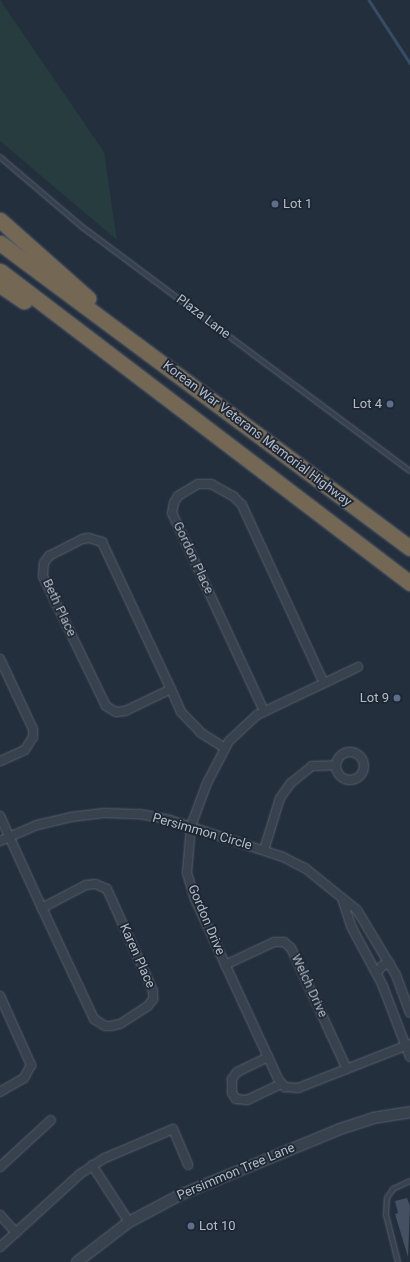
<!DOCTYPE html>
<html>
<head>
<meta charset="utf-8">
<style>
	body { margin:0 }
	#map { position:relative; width:410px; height:1262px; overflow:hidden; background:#242f3e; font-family:Roboto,sans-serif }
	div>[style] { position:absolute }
	.green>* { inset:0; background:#263c3f }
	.stream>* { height:2.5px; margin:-1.25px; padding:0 1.25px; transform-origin:1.25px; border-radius:1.25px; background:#394c67 }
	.building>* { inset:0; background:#455162 }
	.roads { filter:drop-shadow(0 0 1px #565f6c) drop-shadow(0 0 1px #565f6c) }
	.service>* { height:4px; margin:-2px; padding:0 2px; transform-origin:2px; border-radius:2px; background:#38414e }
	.minor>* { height:8px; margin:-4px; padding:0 4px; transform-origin:4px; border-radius:4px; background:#38414e }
	.minor>.ring { margin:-4px; padding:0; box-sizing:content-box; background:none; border:8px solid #38414e; border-radius:50% }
	.tertiary>* { height:10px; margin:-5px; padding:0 5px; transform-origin:5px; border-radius:5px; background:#38414e }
	.motorway>* { height:15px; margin:-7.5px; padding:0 7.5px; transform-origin:7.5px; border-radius:7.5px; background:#746855 }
	.dots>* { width:11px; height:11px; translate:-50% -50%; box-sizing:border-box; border:2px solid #1d2633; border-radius:50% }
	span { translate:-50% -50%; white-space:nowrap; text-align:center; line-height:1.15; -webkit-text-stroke:3.5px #1d2633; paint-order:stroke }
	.poi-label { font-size:13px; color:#b4bcc9 }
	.left { translate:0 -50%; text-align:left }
	.right { translate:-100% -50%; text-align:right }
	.street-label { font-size:13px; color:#b4bcc9 }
</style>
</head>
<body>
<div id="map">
	<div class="green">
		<div style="clip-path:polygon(0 0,104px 152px,117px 240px,0 141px)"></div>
	</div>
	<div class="stream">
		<div style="left:369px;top:0;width:75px;rotate:56.9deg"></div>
	</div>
	<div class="building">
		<div style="clip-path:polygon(407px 1198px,410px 1206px,408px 1257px,395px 1214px,398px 1213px,395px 1201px)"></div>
	</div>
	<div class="roads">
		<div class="service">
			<div style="left:0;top:157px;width:106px;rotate:40.4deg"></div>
			<div style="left:81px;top:226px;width:410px;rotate:36.7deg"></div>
			<div style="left:398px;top:1262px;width:49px;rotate:-104.3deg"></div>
			<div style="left:386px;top:1215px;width:17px;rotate:-87deg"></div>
			<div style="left:387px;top:1198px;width:11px;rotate:-56deg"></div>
			<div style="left:393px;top:1189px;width:19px;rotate:-25deg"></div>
		</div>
		<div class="minor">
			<div style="left:0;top:659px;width:77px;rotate:64.8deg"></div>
			<div style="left:33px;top:729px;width:8px;rotate:90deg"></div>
			<div style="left:33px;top:737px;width:15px;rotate:122deg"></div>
			<div style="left:25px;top:750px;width:27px;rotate:156deg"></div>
			<div style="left:358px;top:667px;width:112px;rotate:154.6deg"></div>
			<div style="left:257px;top:715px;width:38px;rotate:137deg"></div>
			<div style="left:229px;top:741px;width:47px;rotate:117.6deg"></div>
			<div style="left:207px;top:783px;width:46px;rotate:110.4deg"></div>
			<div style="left:191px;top:826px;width:47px;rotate:94.9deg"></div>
			<div style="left:187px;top:873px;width:27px;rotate:73deg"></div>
			<div style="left:195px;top:899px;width:198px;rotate:65.2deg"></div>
			<div style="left:278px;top:1079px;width:11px;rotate:49deg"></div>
			<div style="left:285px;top:1087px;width:13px;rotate:4deg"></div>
			<div style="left:298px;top:1088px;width:120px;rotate:-21.4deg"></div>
			<div style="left:171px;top:689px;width:51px;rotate:154.4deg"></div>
			<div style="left:125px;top:711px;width:9px;rotate:174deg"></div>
			<div style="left:116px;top:712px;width:12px;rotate:-149deg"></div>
			<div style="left:106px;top:706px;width:144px;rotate:-115.9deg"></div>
			<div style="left:43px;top:576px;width:13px;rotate:-86deg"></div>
			<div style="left:44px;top:563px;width:9px;rotate:-54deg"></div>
			<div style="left:49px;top:556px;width:38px;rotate:-27deg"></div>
			<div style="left:83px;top:539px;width:6px;rotate:-9deg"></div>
			<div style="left:89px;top:538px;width:14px;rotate:17deg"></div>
			<div style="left:102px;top:542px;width:170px;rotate:64.9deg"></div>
			<div style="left:174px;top:696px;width:17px;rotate:66deg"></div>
			<div style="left:181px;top:712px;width:29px;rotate:46deg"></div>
			<div style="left:201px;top:733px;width:28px;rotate:32deg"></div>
			<div style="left:264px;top:711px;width:218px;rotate:-114.9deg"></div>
			<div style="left:172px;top:513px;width:10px;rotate:-79deg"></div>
			<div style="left:174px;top:503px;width:8px;rotate:-60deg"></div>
			<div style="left:178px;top:496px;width:23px;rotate:-31deg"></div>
			<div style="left:198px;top:484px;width:13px"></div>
			<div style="left:211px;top:484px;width:26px;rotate:29deg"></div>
			<div style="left:234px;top:497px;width:11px;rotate:45deg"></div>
			<div style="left:242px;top:505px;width:196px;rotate:65.3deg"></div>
			<div class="ring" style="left:336px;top:752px;width:20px;height:20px"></div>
			<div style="left:0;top:816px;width:22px;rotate:66deg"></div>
			<div style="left:9px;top:836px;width:79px;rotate:65.4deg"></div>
			<div style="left:42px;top:908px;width:123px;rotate:64.9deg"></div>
			<div style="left:94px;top:1019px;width:13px;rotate:32deg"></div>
			<div style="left:105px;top:1026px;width:6px"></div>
			<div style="left:111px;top:1026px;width:9px;rotate:-13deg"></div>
			<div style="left:120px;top:1024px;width:33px;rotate:-33deg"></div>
			<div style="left:148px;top:1006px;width:9px;rotate:-54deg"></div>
			<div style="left:153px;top:999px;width:8px;rotate:-90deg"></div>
			<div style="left:153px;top:991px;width:112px;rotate:-114.3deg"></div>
			<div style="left:107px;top:889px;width:13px;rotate:-157deg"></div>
			<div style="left:95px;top:884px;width:9px;rotate:174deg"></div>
			<div style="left:86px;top:885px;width:50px;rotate:152.4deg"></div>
			<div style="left:0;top:841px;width:40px;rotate:-23.4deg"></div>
			<div style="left:37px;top:825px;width:35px;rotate:-13deg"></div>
			<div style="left:71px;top:817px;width:33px;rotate:-7deg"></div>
			<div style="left:104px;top:813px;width:36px;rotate:2deg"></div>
			<div style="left:140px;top:814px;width:31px;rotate:11deg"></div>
			<div style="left:170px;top:820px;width:119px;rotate:18.1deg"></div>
			<div style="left:283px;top:857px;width:25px;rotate:27deg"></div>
			<div style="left:305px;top:868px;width:67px;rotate:38.9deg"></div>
			<div style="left:357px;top:910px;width:76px;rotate:59deg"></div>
			<div style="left:396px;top:975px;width:40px;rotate:69.8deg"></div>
			<div style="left:264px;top:850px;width:54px;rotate:-72.9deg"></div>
			<div style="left:280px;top:798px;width:19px;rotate:-54deg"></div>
			<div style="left:291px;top:783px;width:27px;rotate:-39deg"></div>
			<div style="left:312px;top:766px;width:24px;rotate:-2deg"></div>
			<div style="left:343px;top:901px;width:26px;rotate:72deg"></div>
			<div style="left:351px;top:926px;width:66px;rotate:61.9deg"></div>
			<div style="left:382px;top:984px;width:78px;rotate:69deg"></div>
			<div style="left:225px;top:965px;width:54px;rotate:-25.1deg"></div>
			<div style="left:274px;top:942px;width:10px"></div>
			<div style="left:284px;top:942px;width:9px;rotate:41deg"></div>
			<div style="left:291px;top:948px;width:133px;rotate:65.2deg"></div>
			<div style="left:377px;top:973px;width:9px;rotate:-54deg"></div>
			<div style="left:382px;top:966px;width:8px;rotate:-23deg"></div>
			<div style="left:0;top:996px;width:76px;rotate:65.8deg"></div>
			<div style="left:31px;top:1065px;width:15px;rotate:118deg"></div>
			<div style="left:24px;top:1078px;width:28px;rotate:150deg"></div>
			<div style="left:268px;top:1057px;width:34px;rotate:154deg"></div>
			<div style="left:237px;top:1072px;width:9px;rotate:126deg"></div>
			<div style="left:232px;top:1079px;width:14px;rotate:90deg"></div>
			<div style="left:232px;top:1093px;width:7px;rotate:56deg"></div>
			<div style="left:236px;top:1099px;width:11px;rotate:5deg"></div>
			<div style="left:247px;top:1100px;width:38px;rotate:-25deg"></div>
			<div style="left:92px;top:1165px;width:68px;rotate:57deg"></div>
			<div style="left:0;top:1167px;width:69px;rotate:-42.7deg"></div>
			<div style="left:0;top:1215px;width:24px;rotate:48deg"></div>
			<div style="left:0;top:1247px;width:108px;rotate:-42.4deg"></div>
			<div style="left:80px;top:1174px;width:30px;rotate:-33deg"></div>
			<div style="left:105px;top:1158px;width:74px;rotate:-23.1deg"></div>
			<div style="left:173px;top:1129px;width:39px;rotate:67deg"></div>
		</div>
		<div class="tertiary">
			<div style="left:77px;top:1262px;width:66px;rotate:-37.6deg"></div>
			<div style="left:129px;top:1222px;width:58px;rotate:-27.9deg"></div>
			<div style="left:180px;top:1195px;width:173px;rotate:-22.4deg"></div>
			<div style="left:340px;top:1129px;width:35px;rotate:-18deg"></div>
			<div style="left:373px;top:1118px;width:37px;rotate:-9deg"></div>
		</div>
		<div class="motorway">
			<div style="left:0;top:220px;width:118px;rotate:41.6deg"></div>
			<div style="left:0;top:243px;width:511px;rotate:36.65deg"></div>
			<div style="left:0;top:271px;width:515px;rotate:37.27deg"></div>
			<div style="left:0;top:285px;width:29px;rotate:34deg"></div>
		</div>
	</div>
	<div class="dots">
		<div style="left:275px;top:204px;background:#5c6f8a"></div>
		<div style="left:390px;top:404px;background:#5c6f8a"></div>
		<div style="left:397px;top:698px;background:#5c6f8a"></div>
		<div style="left:191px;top:1226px;background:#5c6f8a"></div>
	</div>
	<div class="poi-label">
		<span class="left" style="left:283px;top:204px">Lot 1</span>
		<span class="right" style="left:382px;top:404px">Lot 4</span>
		<span class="right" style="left:389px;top:698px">Lot 9</span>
		<span class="left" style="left:199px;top:1226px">Lot 10</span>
	</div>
	<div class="street-label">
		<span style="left:203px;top:317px;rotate:37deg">Plaza Lane</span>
		<span style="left:257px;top:434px;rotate:37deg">Korean War Veterans Memorial Highway</span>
		<span style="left:193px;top:558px;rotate:65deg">Gordon Place</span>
		<span style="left:59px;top:608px;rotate:65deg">Beth Place</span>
		<span style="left:202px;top:832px;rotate:16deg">Persimmon Circle</span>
		<span style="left:206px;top:920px;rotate:67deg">Gordon Drive</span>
		<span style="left:137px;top:956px;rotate:66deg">Karen Place</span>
		<span style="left:309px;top:986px;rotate:65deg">Welch Drive</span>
		<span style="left:236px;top:1172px;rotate:-23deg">Persimmon Tree Lane</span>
	</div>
</div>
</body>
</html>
